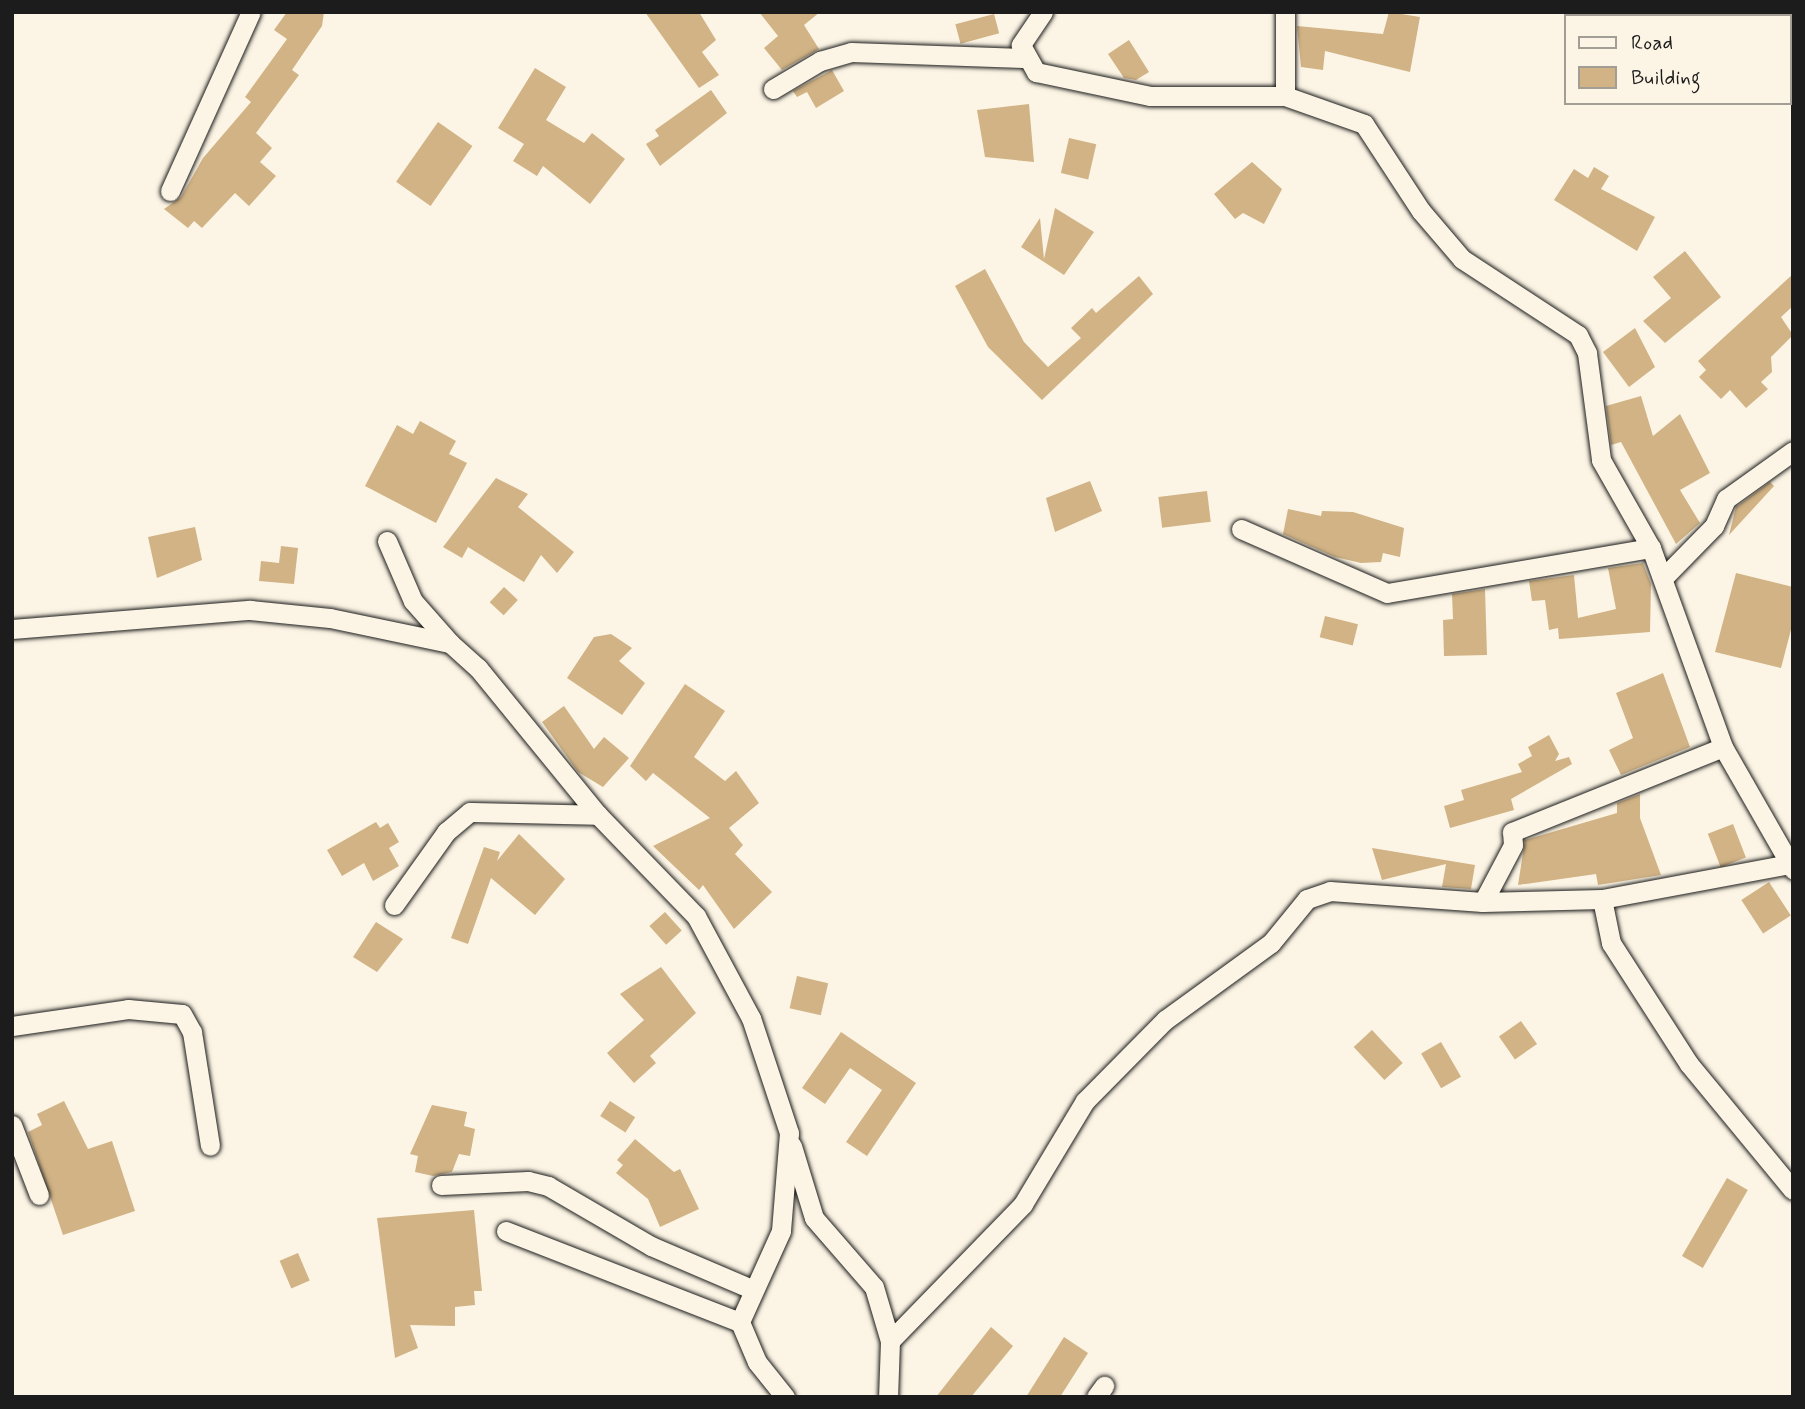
<!DOCTYPE html>
<html>
<head>
<meta charset="utf-8">
<style>
	body { margin:0 }
	#map { position:relative; width:1805px; height:1409px; overflow:hidden; background:#fcf5e5; font-family:Mynerve,sans-serif }
	div>[style] { position:absolute }
	.building>* { inset:0; background:#d1b385; transform-origin:0 0 }
	.roads { filter:drop-shadow(0 0 2px #1c1c1c) drop-shadow(0 0 2px #1c1c1c) }
	.minor>* { height:19px; margin:-9.5px; padding:0 9.5px; transform-origin:9.5px; border-radius:9.5px; background:#fcf5e5 }
	span { translate:-50% -50%; white-space:nowrap; text-align:center; line-height:1.15; -webkit-text-stroke:5px #fcf5e5; paint-order:stroke }
	.frame { position:absolute; inset:0; border:14px solid #1c1c1c; pointer-events:none }
	.legend { position:absolute; left:1564px; top:14px; width:228px; height:91px; box-sizing:border-box; background:#fcf5e5; border:2px solid #a29e95; margin:0; padding:9px 12px; list-style:none; font-size:21px; color:#1c1c1c }
	.legend li { display:flex; align-items:center; gap:14px; height:35px }
	.legend b { width:35px; border:2px solid #a29e95 }
</style>
</head>
<body>
<div id="map">
	<div class="building">
		<div style="clip-path:polygon(287px 12px,324px 12px,322px 26px,292px 70px,299px 75px,256px 133px,272px 148px,260px 162px,276px 176px,249px 206px,235px 193px,202px 228px,194px 221px,188px 228px,164px 209px,181px 197px,203px 158px,251px 102px,245px 97px,287px 39px,274px 30px)"></div>
		<div style="clip-path:polygon(645px 12px,699px 12px,716px 40px,702px 52px,719px 75px,699px 88px)"></div>
		<div style="clip-path:polygon(759px 12px,820px 12px,804px 25px,819px 49px,782px 70px,764px 48px,778px 36px)"></div>
		<div style="clip-path:polygon(1389px 12px,1420px 17px,1410px 72px,1325px 51px,1323px 70px,1301px 67px,1297px 26px,1383px 34px)"></div>
		<div style="left:994px;top:14px;width:20px;height:40px;rotate:75deg"></div>
		<div style="clip-path:polygon(1129px 40px,1149px 72px,1136px 80px,1124px 78px,1108px 54px)"></div>
		<div style="clip-path:polygon(535px 68px,566px 87px,546px 120px,584px 143px,592px 133px,625px 159px,590px 204px,543px 166px,537px 176px,513px 161px,524px 144px,498px 128px)"></div>
		<div style="clip-path:polygon(832px 70px,844px 91px,816px 108px,807px 92px,797px 97px,793px 91px)"></div>
		<div style="clip-path:polygon(711px 90px,727px 113px,660px 166px,646px 144px,659px 136px,655px 130px)"></div>
		<div style="clip-path:polygon(1029px 104px,1034px 162px,985px 157px,977px 110px)"></div>
		<div style="left:438px;top:122px;width:42px;height:73px;rotate:35deg"></div>
		<div style="left:1069px;top:138px;width:28px;height:36px;rotate:13deg"></div>
		<div style="clip-path:polygon(1252px 162px,1282px 189px,1264px 224px,1243px 213px,1235px 219px,1214px 194px)"></div>
		<div style="clip-path:polygon(1594px 167px,1609px 176px,1601px 189px,1655px 217px,1637px 251px,1554px 200px,1574px 169px,1588px 178px)"></div>
		<div style="clip-path:polygon(1055px 208px,1094px 232px,1064px 275px,1021px 247px,1040px 218px,1044px 259px)"></div>
		<div style="clip-path:polygon(1685px 251px,1721px 297px,1665px 343px,1643px 321px,1671px 298px,1653px 277px)"></div>
		<div style="clip-path:polygon(985px 269px,1024px 342px,1048px 367px,1081px 338px,1071px 328px,1092px 308px,1096px 313px,1139px 276px,1153px 294px,1042px 400px,988px 347px,955px 286px)"></div>
		<div style="clip-path:polygon(1793px 274px,1793px 306px,1781px 317px,1793px 335px,1771px 357px,1772px 372px,1761px 382px,1768px 389px,1746px 408px,1730px 390px,1721px 399px,1699px 377px,1706px 370px,1698px 361px)"></div>
		<div style="clip-path:polygon(1635px 328px,1655px 367px,1629px 387px,1603px 352px)"></div>
		<div style="clip-path:polygon(1641px 396px,1653px 436px,1680px 414px,1710px 473px,1680px 490px,1700px 523px,1676px 544px,1621px 442px,1611px 445px,1606px 406px)"></div>
		<div style="clip-path:polygon(420px 421px,456px 441px,449px 454px,467px 463px,436px 523px,365px 486px,397px 425px,413px 434px)"></div>
		<div style="clip-path:polygon(496px 478px,528px 494px,518px 507px,574px 552px,557px 573px,541px 555px,524px 582px,468px 547px,462px 558px,443px 547px)"></div>
		<div style="clip-path:polygon(1090px 481px,1102px 511px,1055px 532px,1046px 498px)"></div>
		<div style="clip-path:polygon(1770px 482px,1774px 486px,1729px 535px,1736px 507px)"></div>
		<div style="left:1207px;top:491px;width:31px;height:49px;rotate:83deg"></div>
		<div style="clip-path:polygon(1288px 509px,1321px 516px,1322px 511px,1353px 512px,1404px 528px,1400px 557px,1383px 553px,1381px 562px,1361px 563px,1335px 557px,1283px 534px)"></div>
		<div style="clip-path:polygon(195px 527px,202px 560px,157px 578px,148px 537px)"></div>
		<div style="clip-path:polygon(281px 546px,298px 548px,294px 584px,259px 581px,261px 561px,279px 563px)"></div>
		<div style="clip-path:polygon(1643px 563px,1651px 584px,1650px 632px,1559px 639px,1558px 628px,1549px 630px,1545px 600px,1532px 601px,1529px 581px,1574px 575px,1578px 618px,1616px 609px,1608px 568px)"></div>
		<div style="clip-path:polygon(1736px 573px,1793px 587px,1793px 622px,1781px 668px,1715px 652px)"></div>
		<div style="left:504px;top:587px;width:19px;height:21px;rotate:43deg"></div>
		<div style="clip-path:polygon(1485px 589px,1487px 655px,1444px 656px,1443px 620px,1453px 619px,1452px 594px)"></div>
		<div style="left:1325px;top:616px;width:34px;height:22px;rotate:14deg"></div>
		<div style="clip-path:polygon(611px 634px,632px 648px,619px 661px,645px 683px,622px 715px,567px 678px,594px 637px)"></div>
		<div style="clip-path:polygon(1663px 673px,1690px 747px,1621px 775px,1609px 750px,1633px 738px,1616px 693px)"></div>
		<div style="clip-path:polygon(685px 684px,725px 711px,694px 757px,725px 781px,736px 771px,759px 803px,729px 828px,743px 845px,735px 854px,772px 892px,734px 929px,703px 885px,699px 890px,653px 846px,710px 818px,653px 773px,646px 781px,630px 766px)"></div>
		<div style="clip-path:polygon(564px 706px,594px 749px,604px 737px,629px 758px,603px 787px,578px 772px,542px 722px)"></div>
		<div style="clip-path:polygon(1549px 735px,1559px 754px,1555px 761px,1569px 757px,1572px 764px,1511px 799px,1514px 810px,1450px 828px,1444px 806px,1464px 800px,1461px 790px,1522px 772px,1518px 764px,1532px 756px,1528px 747px)"></div>
		<div style="clip-path:polygon(1640px 794px,1640px 818px,1661px 875px,1598px 885px,1596px 874px,1518px 885px,1525px 840px,1617px 813px,1617px 803px)"></div>
		<div style="clip-path:polygon(376px 822px,380px 828px,388px 823px,399px 842px,389px 848px,399px 866px,373px 881px,364px 863px,342px 876px,327px 850px)"></div>
		<div style="left:1733px;top:824px;width:36px;height:27px;rotate:69deg"></div>
		<div style="clip-path:polygon(519px 834px,565px 879px,535px 915px,491px 878px,468px 944px,451px 938px,484px 847px,500px 852px,497px 861px)"></div>
		<div style="clip-path:polygon(1372px 848px,1475px 865px,1471px 889px,1442px 887px,1446px 864px,1382px 880px)"></div>
		<div style="left:1769px;top:882px;width:40px;height:33px;rotate:57deg"></div>
		<div style="left:665px;top:912px;width:25px;height:21px;rotate:48deg"></div>
		<div style="clip-path:polygon(376px 922px,403px 939px,377px 972px,353px 957px)"></div>
		<div style="clip-path:polygon(661px 967px,696px 1013px,650px 1056px,656px 1063px,634px 1083px,607px 1053px,644px 1020px,620px 994px)"></div>
		<div style="left:797px;top:976px;width:32px;height:33px;rotate:13deg"></div>
		<div style="left:1521px;top:1021px;width:28px;height:27px;rotate:55deg"></div>
		<div style="left:1372px;top:1030px;width:45px;height:25px;rotate:47deg"></div>
		<div style="clip-path:polygon(841px 1032px,916px 1083px,867px 1156px,846px 1142px,882px 1090px,850px 1068px,825px 1104px,802px 1088px)"></div>
		<div style="left:1441px;top:1042px;width:40px;height:23px;rotate:60deg"></div>
		<div style="clip-path:polygon(64px 1101px,88px 1149px,112px 1141px,135px 1211px,63px 1235px,28px 1132px,42px 1125px,37px 1114px)"></div>
		<div style="left:610px;top:1101px;width:30px;height:18px;rotate:33deg"></div>
		<div style="clip-path:polygon(432px 1105px,467px 1112px,464px 1126px,475px 1129px,470px 1156px,459px 1154px,452px 1172px,433px 1176px,415px 1172px,418px 1156px,410px 1154px)"></div>
		<div style="clip-path:polygon(635px 1139px,674px 1172px,680px 1169px,699px 1209px,660px 1227px,648px 1199px,616px 1173px,623px 1165px,617px 1160px)"></div>
		<div style="left:1727px;top:1178px;width:24px;height:90px;rotate:30deg"></div>
		<div style="clip-path:polygon(474px 1210px,482px 1291px,474px 1291px,475px 1305px,455px 1307px,455px 1326px,410px 1325px,418px 1348px,395px 1358px,377px 1218px)"></div>
		<div style="left:298px;top:1253px;width:30px;height:20px;rotate:67deg"></div>
		<div style="clip-path:polygon(991px 1327px,1013px 1346px,971px 1397px,936px 1397px)"></div>
		<div style="clip-path:polygon(1064px 1337px,1088px 1353px,1060px 1397px,1026px 1397px)"></div>
	</div>
	<div class="roads">
		<div class="minor">
			<div style="left:1043px;top:12px;width:40px;rotate:124deg"></div>
			<div style="left:1021px;top:45px;width:31px;rotate:61deg"></div>
			<div style="left:1036px;top:72px;width:116px;rotate:11.9deg"></div>
			<div style="left:1150px;top:96px;width:135px"></div>
			<div style="left:1285px;top:96px;width:84px;rotate:19.5deg"></div>
			<div style="left:1364px;top:124px;width:104px;rotate:56.8deg"></div>
			<div style="left:1421px;top:211px;width:63px;rotate:49.5deg"></div>
			<div style="left:1462px;top:259px;width:139px;rotate:33.2deg"></div>
			<div style="left:1578px;top:335px;width:20px;rotate:63deg"></div>
			<div style="left:1587px;top:353px;width:108px;rotate:82.5deg"></div>
			<div style="left:1601px;top:460px;width:101px;rotate:60.4deg"></div>
			<div style="left:1651px;top:548px;width:212px;rotate:70.1deg"></div>
			<div style="left:1723px;top:747px;width:141px;rotate:60.2deg"></div>
			<div style="left:773px;top:89px;width:55px;rotate:-30.8deg"></div>
			<div style="left:820px;top:61px;width:32px;rotate:-16deg"></div>
			<div style="left:851px;top:52px;width:172px;rotate:2deg"></div>
			<div style="left:1285px;top:96px;width:84px;rotate:-90deg"></div>
			<div style="left:170px;top:191px;width:196px;rotate:-65.7deg"></div>
			<div style="left:1241px;top:529px;width:159px;rotate:23.7deg"></div>
			<div style="left:1387px;top:593px;width:268px;rotate:-9.7deg"></div>
			<div style="left:387px;top:541px;width:65px;rotate:66.6deg"></div>
			<div style="left:413px;top:601px;width:56px;rotate:48.6deg"></div>
			<div style="left:1663px;top:578px;width:73px;rotate:-45.6deg"></div>
			<div style="left:1714px;top:526px;width:30px;rotate:-66deg"></div>
			<div style="left:1726px;top:499px;width:82px;rotate:-35.6deg"></div>
			<div style="left:12px;top:629px;width:239px;rotate:-4.6deg"></div>
			<div style="left:250px;top:610px;width:80px;rotate:5.7deg"></div>
			<div style="left:330px;top:618px;width:123px;rotate:11.8deg"></div>
			<div style="left:450px;top:643px;width:38px;rotate:42deg"></div>
			<div style="left:478px;top:668px;width:190px;rotate:50.8deg"></div>
			<div style="left:598px;top:815px;width:141px;rotate:45.9deg"></div>
			<div style="left:696px;top:916px;width:116px;rotate:61.7deg"></div>
			<div style="left:751px;top:1018px;width:121px;rotate:71.7deg"></div>
			<div style="left:789px;top:1133px;width:98px;rotate:94.7deg"></div>
			<div style="left:781px;top:1231px;width:100px;rotate:114.3deg"></div>
			<div style="left:740px;top:1322px;width:43px;rotate:67deg"></div>
			<div style="left:757px;top:1362px;width:45px;rotate:51.3deg"></div>
			<div style="left:1602px;top:899px;width:45px;rotate:78.4deg"></div>
			<div style="left:1611px;top:943px;width:144px;rotate:57.2deg"></div>
			<div style="left:1689px;top:1064px;width:163px;rotate:50.5deg"></div>
			<div style="left:1483px;top:902px;width:64px;rotate:-62.2deg"></div>
			<div style="left:1513px;top:845px;width:13px;rotate:-94deg"></div>
			<div style="left:1512px;top:832px;width:227px;rotate:-21.9deg"></div>
			<div style="left:394px;top:905px;width:90px;rotate:-54.5deg"></div>
			<div style="left:446px;top:832px;width:31px;rotate:-40deg"></div>
			<div style="left:470px;top:812px;width:128px;rotate:1.3deg"></div>
			<div style="left:12px;top:1026px;width:117px;rotate:-8.3deg"></div>
			<div style="left:128px;top:1009px;width:54px;rotate:5.3deg"></div>
			<div style="left:182px;top:1014px;width:21px;rotate:61deg"></div>
			<div style="left:192px;top:1032px;width:115px;rotate:81deg"></div>
			<div style="left:12px;top:1125px;width:75px;rotate:68.9deg"></div>
			<div style="left:792px;top:1146px;width:75px;rotate:73deg"></div>
			<div style="left:814px;top:1218px;width:91px;rotate:49deg"></div>
			<div style="left:874px;top:1287px;width:56px;rotate:73.5deg"></div>
			<div style="left:890px;top:1341px;width:56px;rotate:92deg"></div>
			<div style="left:441px;top:1185px;width:87px;rotate:-2.6deg"></div>
			<div style="left:528px;top:1181px;width:21px;rotate:14deg"></div>
			<div style="left:548px;top:1186px;width:119px;rotate:30.2deg"></div>
			<div style="left:651px;top:1246px;width:110px;rotate:23.1deg"></div>
			<div style="left:506px;top:1231px;width:251px;rotate:21.3deg"></div>
			<div style="left:890px;top:1341px;width:191px;rotate:-45.8deg"></div>
			<div style="left:1023px;top:1204px;width:120px;rotate:-59deg"></div>
			<div style="left:1085px;top:1101px;width:114px;rotate:-45.4deg"></div>
			<div style="left:1165px;top:1020px;width:131px;rotate:-36deg"></div>
			<div style="left:1271px;top:943px;width:57px;rotate:-50.7deg"></div>
			<div style="left:1307px;top:899px;width:24px;rotate:-19deg"></div>
			<div style="left:1330px;top:891px;width:153px;rotate:4.1deg"></div>
			<div style="left:1483px;top:902px;width:119px;rotate:-1.4deg"></div>
			<div style="left:1602px;top:899px;width:190px;rotate:-10.6deg"></div>
			<div style="left:1096px;top:1397px;width:14px;rotate:-54deg"></div>
		</div>
	</div>
	<div class="frame"></div>
	<ul class="legend">
	<li><b style="height:9px;background:#fcf5e5"></b>Road</li>
	<li><b style="height:19px;background:#d1b385"></b>Building</li>
	</ul>
</div>
</body>
</html>
